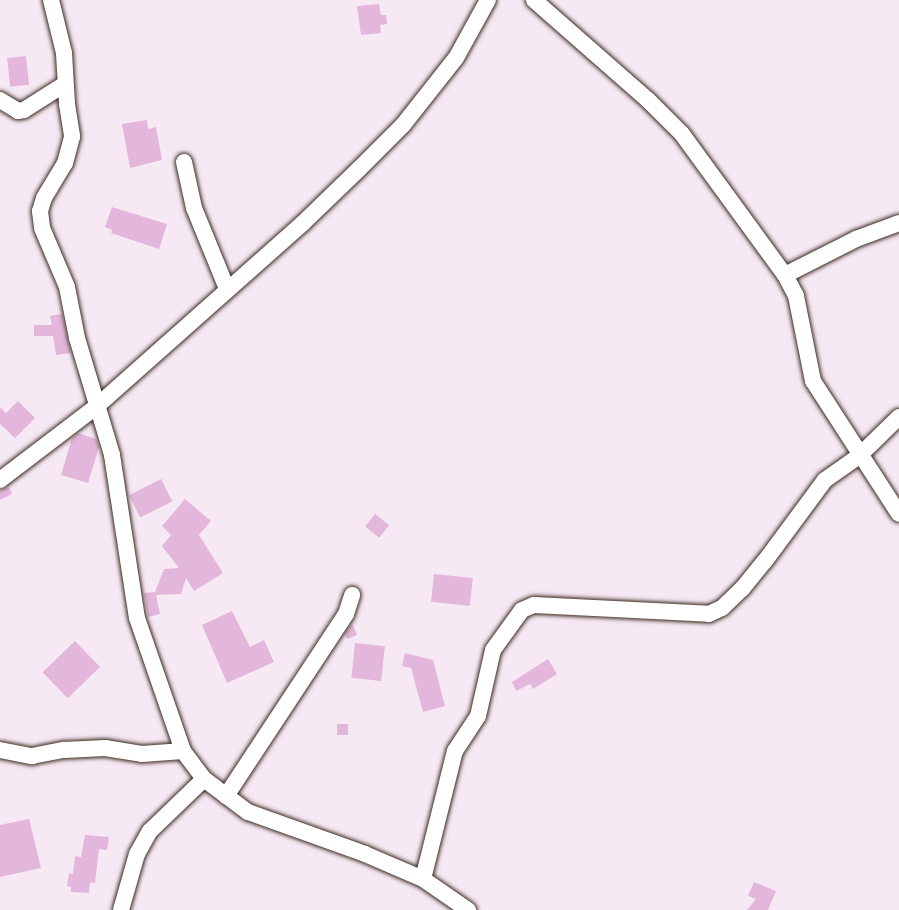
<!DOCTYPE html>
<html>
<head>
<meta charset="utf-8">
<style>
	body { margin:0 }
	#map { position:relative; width:899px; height:910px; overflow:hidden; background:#f7e9f4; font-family:"Shantell Sans",sans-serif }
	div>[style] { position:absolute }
	.building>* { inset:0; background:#e3b7db; transform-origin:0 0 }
	.roads { filter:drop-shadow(0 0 2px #3b2a1e) drop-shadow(0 0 2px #3b2a1e) }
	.minor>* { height:16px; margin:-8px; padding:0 8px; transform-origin:8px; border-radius:8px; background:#fff }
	span { translate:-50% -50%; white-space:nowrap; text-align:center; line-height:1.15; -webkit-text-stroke:4.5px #fff; paint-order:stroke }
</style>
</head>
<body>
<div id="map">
	<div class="building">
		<div style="clip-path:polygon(379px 4px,381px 15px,386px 15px,387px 24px,380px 25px,381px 33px,361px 35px,357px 6px)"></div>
		<div style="left:26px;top:56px;width:29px;height:19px;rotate:84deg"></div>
		<div style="clip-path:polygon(147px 120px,148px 129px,156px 127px,162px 160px,130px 168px,122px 124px)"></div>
		<div style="clip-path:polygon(112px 207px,167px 224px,159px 249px,111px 233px,112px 230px,105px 227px)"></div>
		<div style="clip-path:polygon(62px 314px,71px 353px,56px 355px,53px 336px,34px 336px,34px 325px,52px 325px,50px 316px)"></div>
		<div style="clip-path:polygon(18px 401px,35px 418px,15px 438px,0 424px,0 407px,6px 413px)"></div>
		<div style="clip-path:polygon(78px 433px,96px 439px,99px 447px,88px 483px,61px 475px,72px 438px)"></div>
		<div style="left:161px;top:479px;width:25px;height:36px;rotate:63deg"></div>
		<div style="clip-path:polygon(9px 487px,12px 494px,0 500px,0 490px)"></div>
		<div style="clip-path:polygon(185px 499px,211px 521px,199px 535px,223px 573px,194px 591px,186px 578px,181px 594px,156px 595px,160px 614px,148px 617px,144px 593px,155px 592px,164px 569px,179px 568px,162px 546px,171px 535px,162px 526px)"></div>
		<div style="left:375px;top:514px;width:18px;height:16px;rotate:38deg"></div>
		<div style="left:434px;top:574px;width:39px;height:28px;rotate:6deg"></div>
		<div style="clip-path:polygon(232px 611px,250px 647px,264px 640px,274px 662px,227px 683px,202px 625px)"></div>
		<div style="clip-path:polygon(351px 625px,353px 625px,357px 635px,347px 639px,345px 634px)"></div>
		<div style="left:75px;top:641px;width:36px;height:45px;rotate:46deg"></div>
		<div style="left:355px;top:643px;width:30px;height:35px;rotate:6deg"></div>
		<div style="clip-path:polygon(405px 653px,433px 660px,445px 706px,423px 712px,411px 668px,402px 666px)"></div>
		<div style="clip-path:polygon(548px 659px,557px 674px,533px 689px,530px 684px,516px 691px,512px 682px)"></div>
		<div style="left:337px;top:724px;width:11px;height:11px"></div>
		<div style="clip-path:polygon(29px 819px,41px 868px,0 877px,0 825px)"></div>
		<div style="clip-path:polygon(85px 835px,109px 837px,107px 850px,99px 849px,95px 883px,90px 882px,89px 893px,71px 892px,71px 887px,67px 886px,69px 873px,73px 874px,75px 856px,81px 857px)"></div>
		<div style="clip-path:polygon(754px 882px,776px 891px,768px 910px,747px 910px,756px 899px,748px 896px)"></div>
	</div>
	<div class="roads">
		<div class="minor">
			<div style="left:51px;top:0;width:55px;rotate:76.2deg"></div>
			<div style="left:64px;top:53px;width:51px;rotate:86.6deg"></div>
			<div style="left:67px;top:104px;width:33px;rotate:81deg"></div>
			<div style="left:72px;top:137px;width:27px;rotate:105deg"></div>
			<div style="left:65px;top:163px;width:41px;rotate:121deg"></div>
			<div style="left:44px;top:198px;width:14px;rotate:107deg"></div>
			<div style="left:40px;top:211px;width:17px;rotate:83deg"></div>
			<div style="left:42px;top:228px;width:64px;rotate:67deg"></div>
			<div style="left:67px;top:287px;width:52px;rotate:78.9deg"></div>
			<div style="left:77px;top:338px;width:122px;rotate:73.3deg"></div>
			<div style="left:112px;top:455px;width:165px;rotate:81.3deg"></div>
			<div style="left:137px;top:618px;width:141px;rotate:70.9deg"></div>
			<div style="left:183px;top:751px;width:35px;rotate:53deg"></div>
			<div style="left:204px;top:779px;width:55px;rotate:36.9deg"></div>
			<div style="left:248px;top:812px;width:124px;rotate:19.7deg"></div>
			<div style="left:365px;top:854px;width:63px;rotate:23.3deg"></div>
			<div style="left:423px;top:879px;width:55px;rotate:34.6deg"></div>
			<div style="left:534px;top:0;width:152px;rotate:41.3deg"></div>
			<div style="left:648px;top:100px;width:48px;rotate:45deg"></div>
			<div style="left:682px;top:134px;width:175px;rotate:53.9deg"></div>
			<div style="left:785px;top:275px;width:24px;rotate:62deg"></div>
			<div style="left:796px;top:296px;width:87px;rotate:78.7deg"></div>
			<div style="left:813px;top:381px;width:158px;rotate:57.1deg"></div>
			<div style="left:0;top:100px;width:21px;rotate:31deg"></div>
			<div style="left:18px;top:111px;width:6px;rotate:-9deg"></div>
			<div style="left:24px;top:110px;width:49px;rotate:-32.4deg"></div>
			<div style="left:184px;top:162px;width:47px;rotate:77.7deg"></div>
			<div style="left:194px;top:208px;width:87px;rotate:67.8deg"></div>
			<div style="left:785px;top:275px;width:80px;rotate:-26.9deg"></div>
			<div style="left:856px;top:239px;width:46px;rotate:-20.4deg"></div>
			<div style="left:0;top:480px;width:122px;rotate:-37.3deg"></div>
			<div style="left:97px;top:406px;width:274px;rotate:-41.6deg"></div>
			<div style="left:302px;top:224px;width:79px;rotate:-44deg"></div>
			<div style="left:359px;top:169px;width:62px;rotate:-45deg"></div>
			<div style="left:403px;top:125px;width:85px;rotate:-51.7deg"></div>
			<div style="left:456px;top:58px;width:66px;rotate:-61.1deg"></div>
			<div style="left:0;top:750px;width:33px;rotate:11deg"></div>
			<div style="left:32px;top:756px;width:33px;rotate:-11deg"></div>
			<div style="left:64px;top:750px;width:41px;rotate:-2.8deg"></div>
			<div style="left:105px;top:748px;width:37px;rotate:9deg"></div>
			<div style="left:142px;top:754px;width:41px;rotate:-4.2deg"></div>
			<div style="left:226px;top:796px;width:218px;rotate:-56.6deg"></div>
			<div style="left:346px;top:614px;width:20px;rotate:-72deg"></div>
			<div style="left:423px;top:879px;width:132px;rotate:-76deg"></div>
			<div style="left:455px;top:751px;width:42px;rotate:-56.7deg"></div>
			<div style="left:478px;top:716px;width:68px;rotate:-77.2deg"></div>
			<div style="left:493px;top:650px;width:49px;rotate:-54.1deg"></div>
			<div style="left:522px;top:610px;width:13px;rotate:-23deg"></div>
			<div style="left:534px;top:605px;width:175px;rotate:2.9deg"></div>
			<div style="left:709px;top:614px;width:14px;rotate:-25deg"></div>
			<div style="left:722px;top:608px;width:28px;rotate:-44deg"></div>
			<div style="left:742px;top:589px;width:36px;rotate:-51deg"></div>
			<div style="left:765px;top:561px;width:101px;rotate:-53.5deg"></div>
			<div style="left:825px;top:480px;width:42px;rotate:-35.2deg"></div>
			<div style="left:859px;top:456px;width:56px;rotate:-44.3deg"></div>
			<div style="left:121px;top:910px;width:58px;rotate:-74.1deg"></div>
			<div style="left:137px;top:854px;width:26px;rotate:-61deg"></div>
			<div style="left:150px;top:831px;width:75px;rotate:-43.9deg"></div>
		</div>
	</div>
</div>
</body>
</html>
